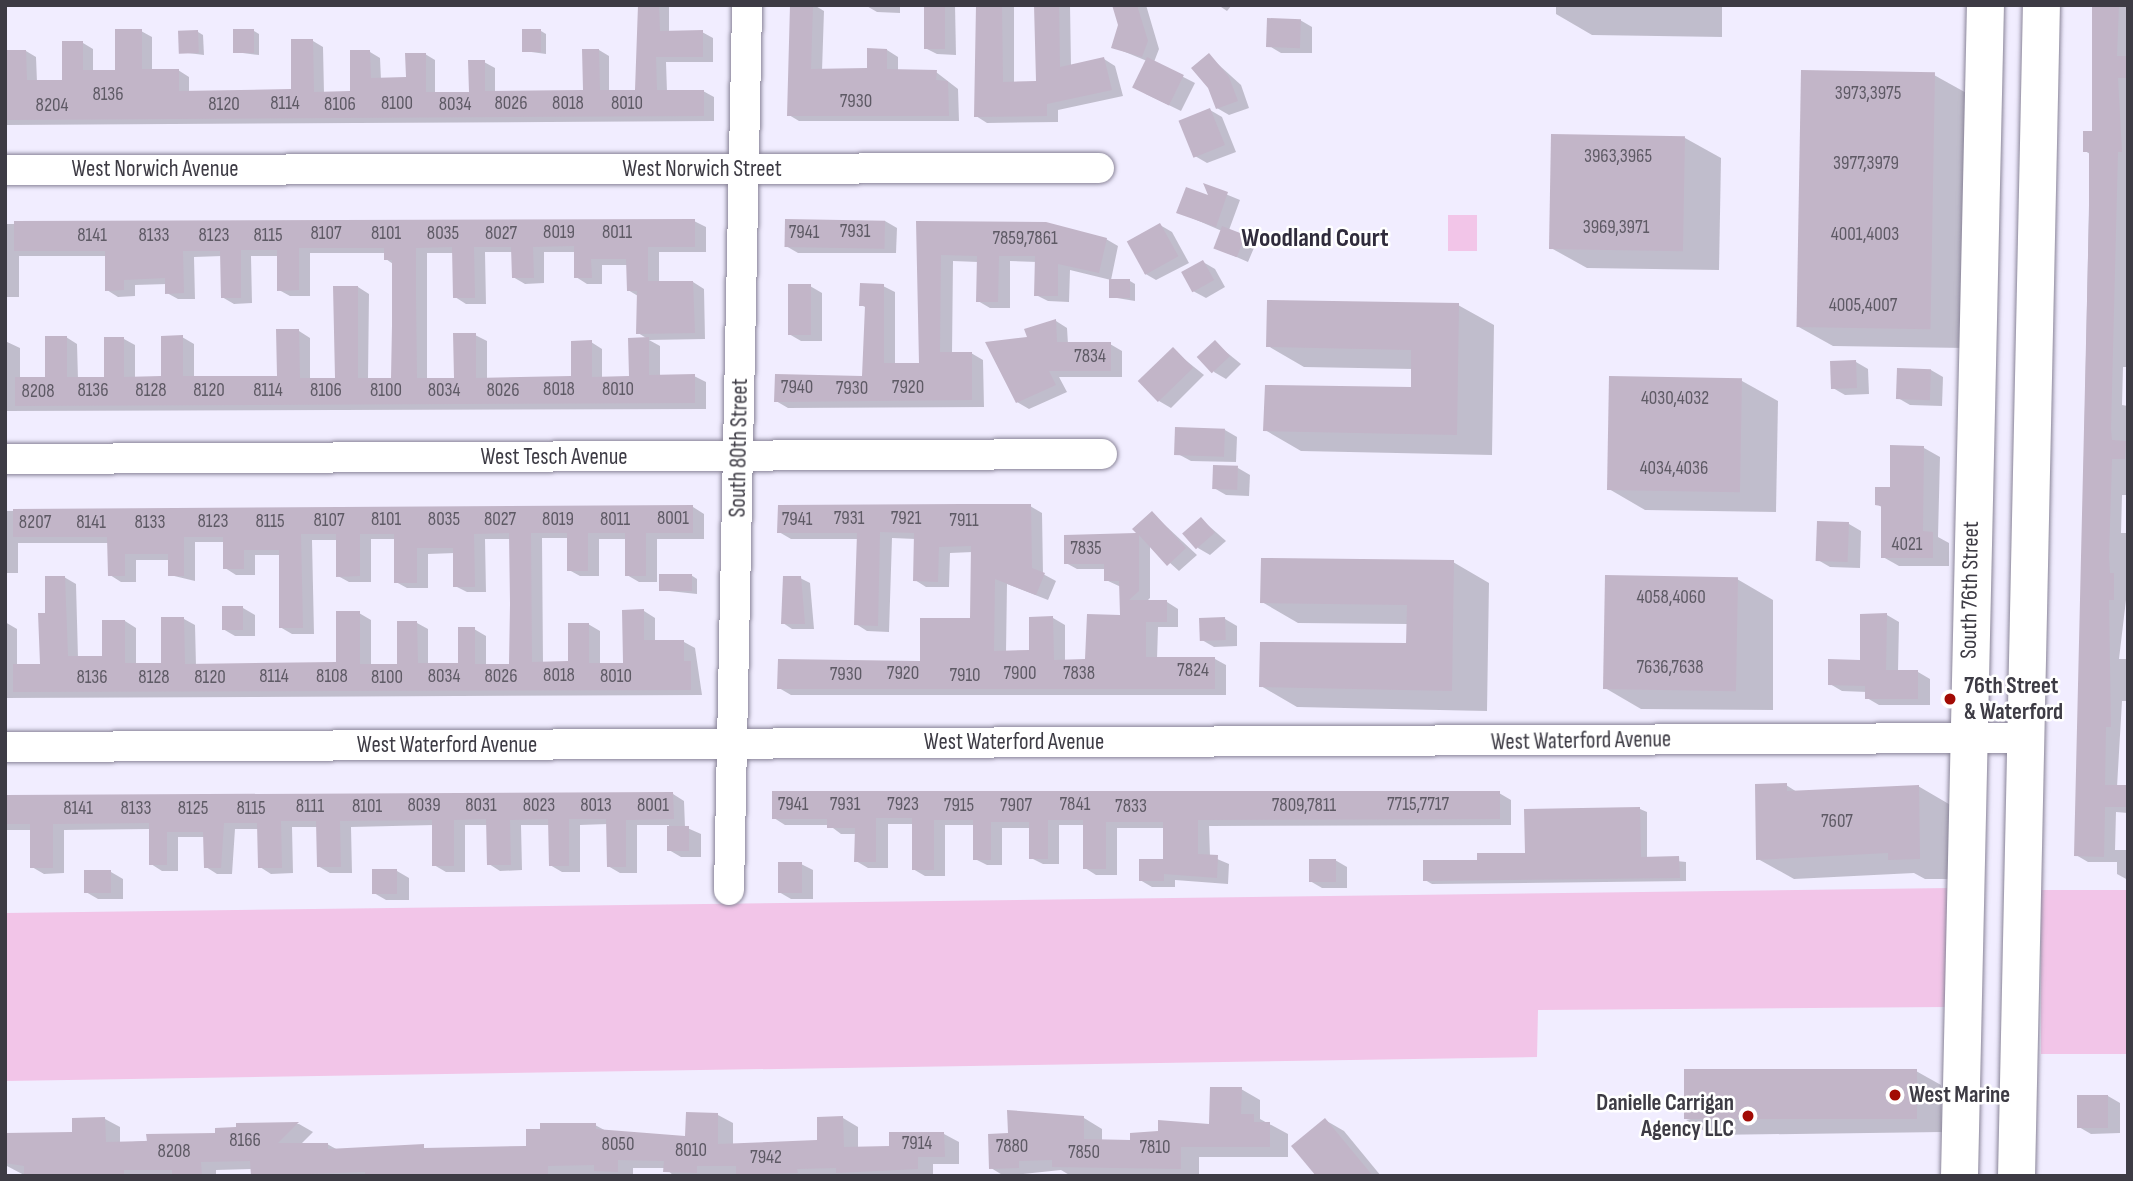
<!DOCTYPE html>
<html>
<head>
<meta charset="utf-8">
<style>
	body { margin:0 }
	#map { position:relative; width:2133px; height:1181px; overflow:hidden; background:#f1edff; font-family:"Sofia Sans Condensed",sans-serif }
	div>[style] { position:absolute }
	.green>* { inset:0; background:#f2c5e8; transform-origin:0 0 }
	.shadow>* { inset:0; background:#0003; transform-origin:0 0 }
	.building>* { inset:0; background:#c2b5c8; transform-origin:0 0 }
	.roads { filter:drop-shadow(0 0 2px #898498) drop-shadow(0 0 2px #898498) }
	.minor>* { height:30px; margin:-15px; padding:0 15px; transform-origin:15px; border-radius:15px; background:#fff }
	.major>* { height:37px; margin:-18.5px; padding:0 18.5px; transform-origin:18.5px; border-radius:18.5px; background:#fff }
	.dots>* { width:19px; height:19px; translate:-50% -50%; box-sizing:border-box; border:4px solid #fff; border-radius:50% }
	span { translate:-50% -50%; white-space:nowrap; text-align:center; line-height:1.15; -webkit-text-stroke:5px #fff; paint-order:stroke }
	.number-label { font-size:19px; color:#5e5a65 }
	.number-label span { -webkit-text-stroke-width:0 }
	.street-label { font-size:23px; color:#3d3b44 }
	.poi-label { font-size:23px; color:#3d3b44; font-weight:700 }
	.left { translate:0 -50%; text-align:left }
	.right { translate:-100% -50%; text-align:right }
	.quarter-label { font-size:26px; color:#302c3c; font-weight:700 }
	.frame { position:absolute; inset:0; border:7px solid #3d3b44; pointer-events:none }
</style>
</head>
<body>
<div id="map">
	<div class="green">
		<div style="left:1448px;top:215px;width:29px;height:36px"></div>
		<div style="clip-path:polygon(1949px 888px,1947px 1007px,1538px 1010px,1537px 1057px,5px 1081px,5px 913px)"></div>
		<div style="left:2128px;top:890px;width:164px;height:87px;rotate:90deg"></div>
	</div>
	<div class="shadow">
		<div style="clip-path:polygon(639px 5px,669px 5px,669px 32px,702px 32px,713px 38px,713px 62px,666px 62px,667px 92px,703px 91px,714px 97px,714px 121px,5px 125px,5px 92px,26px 51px,36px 57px,37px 82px,64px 82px,83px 43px,93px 49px,93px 72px,117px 72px,141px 31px,152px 37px,152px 71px,178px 70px,189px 77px,189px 93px,293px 91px,313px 41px,323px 47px,324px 93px,352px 93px,370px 52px,380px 58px,381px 80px,407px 79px,425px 54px,435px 60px,435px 93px,471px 93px,484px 62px,495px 68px,495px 93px,585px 92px,599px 50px,609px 56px,609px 92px,637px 92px)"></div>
		<div style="clip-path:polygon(792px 5px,814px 5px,824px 11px,822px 71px,869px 70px,887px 50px,898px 57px,898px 71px,936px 72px,958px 89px,959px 121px,799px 121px,789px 115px)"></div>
		<div style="clip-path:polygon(865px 5px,900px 5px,900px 13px,877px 12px)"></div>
		<div style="clip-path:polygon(924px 5px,955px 5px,956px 55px,937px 54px,925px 48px)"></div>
		<div style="clip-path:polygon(978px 5px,1014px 5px,1014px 83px,1037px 83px,1036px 5px,1070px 5px,1071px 66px,1104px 59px,1115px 66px,1123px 96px,1058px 110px,1058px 122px,987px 123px,976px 116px)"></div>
		<div style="clip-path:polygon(1114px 5px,1146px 5px,1159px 49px,1154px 62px,1195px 83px,1181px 111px,1146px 94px,1147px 61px,1113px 47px,1120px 25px)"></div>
		<div style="clip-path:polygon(1218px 5px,1232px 5px,1227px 11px)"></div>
		<div style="clip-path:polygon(1556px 5px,1722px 5px,1722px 37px,1592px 35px,1556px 14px)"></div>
		<div style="clip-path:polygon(2095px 5px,2128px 5px,2128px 367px,2123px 367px,2122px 405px,2128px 406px,2128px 495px,2122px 495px,2121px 533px,2128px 533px,2128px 583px,2119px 659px,2128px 659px,2128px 701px,2122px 701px,2117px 787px,2128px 787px,2128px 813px,2116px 812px,2115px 850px,2128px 850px,2128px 880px,2117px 874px,2117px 862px,2088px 862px,2076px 855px,2090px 154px,2085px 151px,2094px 133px)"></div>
		<div style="clip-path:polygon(1300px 20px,1312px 27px,1312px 53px,1281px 53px,1269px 46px)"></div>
		<div style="clip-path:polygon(254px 31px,259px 34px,259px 55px,235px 52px)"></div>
		<div style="clip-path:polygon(541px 31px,546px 34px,546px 54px,524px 51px)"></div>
		<div style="clip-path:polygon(198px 32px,203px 35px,204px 55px,180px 52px)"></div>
		<div style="clip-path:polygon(1209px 56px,1241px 85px,1249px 108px,1229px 115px,1217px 108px)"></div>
		<div style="clip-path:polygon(1934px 75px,1970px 95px,1965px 348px,1833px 346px,1797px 326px)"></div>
		<div style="clip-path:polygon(1210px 110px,1222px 117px,1236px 152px,1207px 163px,1195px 156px)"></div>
		<div style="clip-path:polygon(1685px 138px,1721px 158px,1719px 270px,1587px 268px,1551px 248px)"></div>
		<div style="clip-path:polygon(1206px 186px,1240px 200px,1229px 230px,1256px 243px,1248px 262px,1216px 248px,1222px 231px,1178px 212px,1212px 199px)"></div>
		<div style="clip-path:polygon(evenodd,694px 221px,706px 227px,706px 252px,659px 252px,659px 283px,693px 282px,704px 289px,705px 339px,649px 340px,660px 346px,660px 376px,694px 376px,706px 382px,706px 409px,5px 411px,5px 341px,20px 348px,20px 379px,47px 379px,66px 337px,77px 344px,78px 379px,106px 378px,124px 339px,135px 345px,135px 378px,163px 378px,182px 337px,194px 344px,194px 378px,279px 378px,299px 331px,310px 338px,310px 380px,337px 380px,358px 287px,369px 294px,368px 379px,393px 379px,393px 264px,386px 259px,386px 253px,310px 253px,310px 296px,290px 296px,279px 290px,278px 256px,251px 256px,252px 303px,234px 304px,222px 297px,222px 256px,194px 257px,195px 299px,178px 299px,167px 293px,167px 284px,135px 285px,135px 296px,118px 297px,107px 290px,106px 256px,19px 256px,19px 297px,5px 297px,5px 224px,694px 221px,485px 252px,513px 252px,513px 277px,525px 284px,544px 283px,544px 252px,576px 252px,576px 277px,587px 284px,602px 284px,602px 265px,628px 265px,628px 290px,638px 296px,638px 333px,648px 339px,631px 378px,602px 378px,602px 349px,591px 342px,573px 378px,487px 379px,487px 341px,475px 335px,455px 380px,427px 380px,427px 253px,454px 253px,455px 297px,466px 304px,486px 304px,485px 252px)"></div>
		<div style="clip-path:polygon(885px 221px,897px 228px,896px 253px,798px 253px,786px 246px)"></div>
		<div style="clip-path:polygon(917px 222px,1106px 239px,1118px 246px,1111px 280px,1070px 270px,1069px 302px,1048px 301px,1036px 295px,1037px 262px,1010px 261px,1010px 308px,990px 308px,978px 301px,978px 262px,953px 261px,952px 354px,971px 353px,983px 360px,984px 407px,788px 408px,776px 401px,863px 377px,867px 308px,861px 305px,883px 286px,895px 292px,895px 365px,921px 365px)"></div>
		<div style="clip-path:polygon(1160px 225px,1172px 232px,1189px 263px,1156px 280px,1144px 273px)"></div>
		<div style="clip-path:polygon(1203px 262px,1215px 269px,1225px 287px,1206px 298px,1193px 291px)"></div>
		<div style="clip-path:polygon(1130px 281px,1135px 284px,1135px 301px,1111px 297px)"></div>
		<div style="clip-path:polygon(810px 286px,822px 293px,822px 341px,801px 341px,789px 334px)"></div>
		<div style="clip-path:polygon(1458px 305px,1494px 325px,1492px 455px,1301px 451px,1265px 430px,1413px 389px,1413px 369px,1304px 367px,1268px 346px)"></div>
		<div style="clip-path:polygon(1056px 321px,1067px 328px,1068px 344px,1110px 344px,1122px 351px,1122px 377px,1059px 377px,1067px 392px,1029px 409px,1017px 402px,1029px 339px)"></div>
		<div style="clip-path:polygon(1215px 343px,1241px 364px,1226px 379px,1214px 372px)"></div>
		<div style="clip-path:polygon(1173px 350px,1204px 375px,1171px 408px,1159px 401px)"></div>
		<div style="clip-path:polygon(1856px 362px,1868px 369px,1869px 394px,1845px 395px,1833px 388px)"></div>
		<div style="clip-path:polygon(1931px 370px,1943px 377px,1942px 406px,1910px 405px,1898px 398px)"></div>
		<div style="clip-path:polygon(1742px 381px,1778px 401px,1776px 512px,1645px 510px,1609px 489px)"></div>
		<div style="clip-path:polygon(1225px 430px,1237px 437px,1236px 462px,1191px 461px,1178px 454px)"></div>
		<div style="clip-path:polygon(1924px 448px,1940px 457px,1938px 537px,1949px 543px,1949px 566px,1899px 566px,1883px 557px,1883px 508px,1877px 504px)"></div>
		<div style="clip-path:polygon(1238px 468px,1250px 475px,1249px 496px,1226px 495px,1214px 488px)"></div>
		<div style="clip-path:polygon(1030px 506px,1042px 513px,1043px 574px,1056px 581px,1048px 600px,1007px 584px,1006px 653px,1031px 652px,1053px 618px,1065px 625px,1065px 661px,1087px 661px,1122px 616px,1121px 587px,1106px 580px,1106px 569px,1077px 569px,1066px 563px,1140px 534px,1152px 513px,1197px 555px,1179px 571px,1150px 545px,1150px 598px,1146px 602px,1167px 602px,1178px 609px,1178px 627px,1158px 627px,1157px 659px,1215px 659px,1226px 665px,1226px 695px,791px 695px,779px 688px,921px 663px,971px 620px,973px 552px,950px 553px,949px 587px,926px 587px,915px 580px,915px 539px,892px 538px,889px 632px,867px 631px,856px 624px,858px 539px,791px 539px,779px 532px)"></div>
		<div style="clip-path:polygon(693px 507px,704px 514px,704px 539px,657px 539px,657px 582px,639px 582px,627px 575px,627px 539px,599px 539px,599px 576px,580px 576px,569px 570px,569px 538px,542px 538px,543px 663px,570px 663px,588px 624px,600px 631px,600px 665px,625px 665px,644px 611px,655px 618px,655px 642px,684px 642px,695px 648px,702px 695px,5px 698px,5px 622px,17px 629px,17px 666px,41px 666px,47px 615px,64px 577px,76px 584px,78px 658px,104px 658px,125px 621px,136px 628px,136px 665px,163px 665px,184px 619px,195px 625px,196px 666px,338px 664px,359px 613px,371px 620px,371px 666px,399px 666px,417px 623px,428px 629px,428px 664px,460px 664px,474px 629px,486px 636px,486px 665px,510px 665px,511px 539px,485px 539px,486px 592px,467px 592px,455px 586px,455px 553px,428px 554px,428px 588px,407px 588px,396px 582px,396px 539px,371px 539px,371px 582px,349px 582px,338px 576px,338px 540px,312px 540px,314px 634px,292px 634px,280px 627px,281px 555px,255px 555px,255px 575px,236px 575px,225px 568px,225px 542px,195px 542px,195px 581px,170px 575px,170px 560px,136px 560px,136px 582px,121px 582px,110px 575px,109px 543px,18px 543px,18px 573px,5px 573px,5px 511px)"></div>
		<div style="clip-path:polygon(1201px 519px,1226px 541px,1210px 555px,1198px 548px)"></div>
		<div style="clip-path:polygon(1849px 524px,1861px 531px,1860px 568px,1830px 567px,1818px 560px)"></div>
		<div style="clip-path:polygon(1453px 562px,1489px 583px,1487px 711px,1297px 707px,1261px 686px,1408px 645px,1408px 624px,1298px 623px,1262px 602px)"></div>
		<div style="clip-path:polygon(691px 575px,697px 579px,697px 594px,660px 590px)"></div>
		<div style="clip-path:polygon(800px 578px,810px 583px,814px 629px,792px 629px,783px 623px)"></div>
		<div style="clip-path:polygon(1737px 579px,1773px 600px,1773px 710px,1641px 709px,1605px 688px)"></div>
		<div style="clip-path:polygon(243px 608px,255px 615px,255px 636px,235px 636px,223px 629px)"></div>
		<div style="clip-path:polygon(1861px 615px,1887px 615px,1899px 622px,1898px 672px,1918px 672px,1930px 679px,1930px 705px,1879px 705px,1867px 698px,1867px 692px,1842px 691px,1830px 684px,1862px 662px)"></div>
		<div style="clip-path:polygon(1225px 619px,1237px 626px,1237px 646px,1214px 647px,1202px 640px)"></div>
		<div style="clip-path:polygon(1786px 785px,1797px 792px,1918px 786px,1954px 807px,1955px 879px,1925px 879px,1914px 873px,1794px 879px,1758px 859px)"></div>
		<div style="clip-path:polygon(1499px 793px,1511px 800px,1511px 825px,1209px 826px,1210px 856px,1229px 864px,1228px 884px,1175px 880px,1175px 887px,1152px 887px,1140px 880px,1165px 861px,1165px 828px,1117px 828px,1117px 875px,1096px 875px,1085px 868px,1085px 825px,1059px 825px,1059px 864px,1043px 864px,1031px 858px,1031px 828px,1002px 828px,1002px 865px,987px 865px,975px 859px,975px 825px,945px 825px,945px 876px,925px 876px,913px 869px,913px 824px,888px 824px,888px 868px,868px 868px,856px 861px,857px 834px,841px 834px,829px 825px,785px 825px,774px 818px)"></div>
		<div style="clip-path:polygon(673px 794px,684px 801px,685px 827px,701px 834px,701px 857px,681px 857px,669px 850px,669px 825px,637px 825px,637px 873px,620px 873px,608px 866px,608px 824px,580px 825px,580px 872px,562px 872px,550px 865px,550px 825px,521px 825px,522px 870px,500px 871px,489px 864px,488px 825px,465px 825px,465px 872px,446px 872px,434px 865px,434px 825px,351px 827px,352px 873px,330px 873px,318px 866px,318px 827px,292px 827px,293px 873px,271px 874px,260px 867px,259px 829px,235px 829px,232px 874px,217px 874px,206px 867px,205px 837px,178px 837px,178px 871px,162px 871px,151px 864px,150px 829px,64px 830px,64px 873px,44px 874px,32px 867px,32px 830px,5px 830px,5px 797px)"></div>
		<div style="clip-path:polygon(1640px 809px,1647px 812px,1647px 858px,1686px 862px,1686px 881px,1432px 884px,1425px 880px,1479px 862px,1527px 855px)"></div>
		<div style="clip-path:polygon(1335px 860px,1347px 867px,1347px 888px,1322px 888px,1310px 881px)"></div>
		<div style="clip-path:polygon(801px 864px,813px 870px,813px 899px,791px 899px,779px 892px)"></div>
		<div style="clip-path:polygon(397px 871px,409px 878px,409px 900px,386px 900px,374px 893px)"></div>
		<div style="clip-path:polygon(111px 872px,123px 879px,123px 899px,98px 899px,86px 892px)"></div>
		<div style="left:5px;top:874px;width:2px;height:21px;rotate:27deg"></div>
		<div style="clip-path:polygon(1916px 1071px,1941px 1085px,1942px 1132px,1711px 1135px,1686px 1120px)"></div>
		<div style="clip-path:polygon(1241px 1089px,1260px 1100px,1260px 1119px,1288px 1134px,1288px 1157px,1199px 1157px,1199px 1176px,1071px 1176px,1061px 1170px,1004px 1176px,991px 1168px,1010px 1135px,1084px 1118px,1102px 1129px,1102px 1141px,1131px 1142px,1211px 1126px)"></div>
		<div style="clip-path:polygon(2108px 1096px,2120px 1103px,2120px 1133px,2091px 1134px,2079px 1127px)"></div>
		<div style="clip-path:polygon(718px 1115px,733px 1123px,733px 1145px,819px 1142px,843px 1118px,858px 1127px,858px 1149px,891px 1148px,944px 1134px,959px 1142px,959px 1164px,933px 1164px,933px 1176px,674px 1176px,665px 1168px,633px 1168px,633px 1176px,252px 1176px,252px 1169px,216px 1170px,216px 1176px,26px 1176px,5px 1165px,5px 1135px,74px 1134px,105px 1119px,120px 1127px,120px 1143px,217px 1135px,238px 1129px,238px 1125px,299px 1124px,313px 1132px,300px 1145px,327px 1144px,338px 1150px,528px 1148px,595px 1125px,608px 1132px,687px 1138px)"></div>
		<div style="clip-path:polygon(1325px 1120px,1344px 1131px,1381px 1176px,1321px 1176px)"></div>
	</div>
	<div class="building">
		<div style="clip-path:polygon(638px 5px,659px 5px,660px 31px,703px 30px,703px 57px,656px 57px,657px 90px,704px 90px,704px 116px,5px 120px,5px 50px,26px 50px,27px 80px,62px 80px,62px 41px,83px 41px,83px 70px,115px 70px,115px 29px,142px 29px,142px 69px,179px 69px,179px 91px,291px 89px,291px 39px,313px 39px,314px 92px,350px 91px,350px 50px,370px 50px,371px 78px,406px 77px,405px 53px,426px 53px,426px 92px,469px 92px,468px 60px,485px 60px,485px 91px,583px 90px,582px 49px,599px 49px,600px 90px,635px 90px)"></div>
		<div style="clip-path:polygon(790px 5px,813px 5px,811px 69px,867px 68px,867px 48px,887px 49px,887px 69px,937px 70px,936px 80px,948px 81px,949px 116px,787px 116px)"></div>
		<div style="left:924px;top:5px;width:21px;height:44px"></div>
		<div style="clip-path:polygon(976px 5px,1002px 5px,1003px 82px,1036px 81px,1034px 5px,1059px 5px,1060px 67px,1104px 57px,1112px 90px,1047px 104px,1047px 116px,974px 117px)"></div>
		<div style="clip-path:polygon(1112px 5px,1137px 5px,1148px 41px,1142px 57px,1111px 48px,1118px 25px)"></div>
		<div style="clip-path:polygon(2092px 5px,2119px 5px,2117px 56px,2128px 56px,2128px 78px,2118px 78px,2122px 152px,2118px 152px,2111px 429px,2112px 440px,2126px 441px,2125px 459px,2112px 459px,2109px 557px,2110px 573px,2114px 573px,2114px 600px,2109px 600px,2111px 727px,2106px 727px,2105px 785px,2128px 785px,2128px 807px,2105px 807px,2104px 857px,2074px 856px,2089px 215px,2089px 152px,2083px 152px,2083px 131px,2092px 131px)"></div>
		<div style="left:1267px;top:18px;width:34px;height:29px;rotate:2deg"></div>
		<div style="left:233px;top:29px;width:21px;height:24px"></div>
		<div style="left:522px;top:29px;width:19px;height:23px"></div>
		<div style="left:198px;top:30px;width:23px;height:20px;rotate:88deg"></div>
		<div style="clip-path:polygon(1209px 53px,1229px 77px,1238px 101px,1216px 109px,1208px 88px,1191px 68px)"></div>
		<div style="left:1147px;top:57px;width:41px;height:34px;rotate:26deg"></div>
		<div style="left:1801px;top:70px;width:134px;height:257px;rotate:1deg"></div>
		<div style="left:1210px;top:108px;width:40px;height:34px;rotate:68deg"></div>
		<div style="left:1551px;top:134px;width:134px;height:115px;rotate:1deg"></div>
		<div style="clip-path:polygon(1203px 183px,1228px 192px,1216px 227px,1176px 213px,1186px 187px,1208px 195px)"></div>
		<div style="clip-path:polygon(695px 219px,695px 247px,648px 247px,648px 281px,693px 281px,695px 333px,636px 334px,637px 291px,627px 291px,626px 259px,591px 259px,592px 278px,574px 278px,574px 246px,533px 247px,534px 278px,512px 278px,511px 247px,474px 247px,475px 298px,453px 298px,452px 247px,416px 248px,416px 297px,417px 378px,454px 378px,453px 333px,476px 333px,476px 378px,571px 376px,571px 341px,592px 340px,592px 377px,629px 376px,628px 338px,649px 337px,649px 375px,695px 374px,695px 403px,15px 406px,15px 377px,45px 377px,45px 336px,67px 336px,67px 377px,104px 377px,104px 337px,124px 337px,124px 377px,161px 376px,161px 336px,183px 335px,183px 376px,277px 376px,276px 329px,299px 329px,300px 378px,335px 378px,333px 286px,358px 286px,358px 378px,391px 378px,392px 325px,392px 260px,384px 260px,384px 248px,299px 248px,299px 290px,277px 291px,277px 250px,241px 250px,241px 298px,221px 298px,220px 251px,183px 251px,184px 293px,165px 294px,165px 278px,124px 280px,124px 290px,105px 291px,105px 251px,14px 251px,14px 221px)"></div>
		<div style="left:785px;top:219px;width:100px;height:28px;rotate:1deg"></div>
		<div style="clip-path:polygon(916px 221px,1046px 222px,1107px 238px,1099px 273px,1058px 264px,1058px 296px,1034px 296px,1035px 256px,999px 256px,998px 302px,976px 302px,977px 256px,941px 255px,940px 352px,972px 352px,972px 400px,774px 402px,775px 374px,862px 376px,865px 306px,859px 306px,860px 283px,884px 284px,884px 363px,919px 363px)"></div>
		<div style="left:1160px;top:223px;width:38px;height:38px;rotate:61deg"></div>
		<div style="left:1222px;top:226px;width:25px;height:24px;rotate:21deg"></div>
		<div style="left:1203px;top:260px;width:23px;height:25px;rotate:61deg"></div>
		<div style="left:1109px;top:279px;width:21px;height:19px"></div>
		<div style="left:788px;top:284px;width:23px;height:51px"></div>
		<div style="clip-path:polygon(1267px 300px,1459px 303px,1457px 435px,1263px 431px,1265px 385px,1411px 387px,1411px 350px,1266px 347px)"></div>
		<div style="clip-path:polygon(1056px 319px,1057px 342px,1111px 342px,1111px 371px,1049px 371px,1056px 385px,1016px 403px,985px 342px,1027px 337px,1024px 329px)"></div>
		<div style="left:1215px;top:340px;width:22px;height:25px;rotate:47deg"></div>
		<div style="left:1173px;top:347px;width:29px;height:49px;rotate:46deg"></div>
		<div style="left:1856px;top:360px;width:28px;height:26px;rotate:88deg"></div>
		<div style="left:1897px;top:368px;width:34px;height:31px;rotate:2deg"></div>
		<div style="left:1609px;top:376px;width:133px;height:114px;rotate:1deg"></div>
		<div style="left:1175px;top:427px;width:50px;height:28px;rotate:2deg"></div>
		<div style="clip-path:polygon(1890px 445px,1924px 446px,1923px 531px,1933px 532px,1933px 558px,1881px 558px,1881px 506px,1875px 505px,1875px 487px,1890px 487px)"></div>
		<div style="left:1213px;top:465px;width:25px;height:24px;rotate:2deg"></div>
		<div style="clip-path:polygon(962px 504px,1031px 504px,1032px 568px,1045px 573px,1036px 595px,995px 579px,994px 651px,1029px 650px,1029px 617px,1053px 616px,1054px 660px,1085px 659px,1087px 614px,1120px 615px,1119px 581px,1104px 581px,1104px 564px,1064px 564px,1064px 535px,1136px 533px,1132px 529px,1152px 511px,1186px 548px,1167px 566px,1139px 535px,1139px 591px,1129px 600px,1167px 600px,1167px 622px,1146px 622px,1146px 657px,1215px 657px,1215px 689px,777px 689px,778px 659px,920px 661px,920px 618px,970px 618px,971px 546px,939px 547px,938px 582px,913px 581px,914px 533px,880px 532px,878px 626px,854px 625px,857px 533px,777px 533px,778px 505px)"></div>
		<div style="clip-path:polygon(693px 505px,693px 533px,646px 533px,646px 576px,625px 576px,625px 533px,588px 533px,588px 571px,567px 571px,567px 533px,531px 533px,532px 662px,568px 661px,568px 623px,589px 623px,589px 663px,623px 663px,622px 610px,644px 609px,644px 640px,684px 640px,684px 661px,691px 661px,691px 690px,13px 692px,13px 664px,40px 664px,38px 613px,45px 613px,45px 576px,65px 576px,68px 656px,102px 656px,102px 620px,125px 620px,125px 663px,161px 663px,161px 617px,184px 617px,185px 664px,336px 662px,336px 611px,360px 611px,360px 664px,397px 664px,397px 621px,417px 621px,418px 663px,458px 663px,458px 627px,475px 627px,475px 664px,509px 664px,510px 604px,509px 533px,474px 534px,475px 587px,453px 587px,453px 548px,417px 548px,417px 583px,394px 583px,394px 534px,360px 534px,360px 576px,336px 577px,336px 534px,301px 534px,303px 628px,279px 628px,279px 550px,244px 550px,244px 569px,223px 569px,223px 537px,184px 537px,184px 576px,168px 576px,168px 554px,125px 554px,125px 576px,108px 576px,107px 537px,13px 537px,13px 509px)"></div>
		<div style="left:1201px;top:517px;width:21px;height:25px;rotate:49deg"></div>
		<div style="left:1817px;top:521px;width:32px;height:40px;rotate:2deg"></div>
		<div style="clip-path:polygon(1261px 558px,1454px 560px,1452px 691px,1259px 687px,1260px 642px,1406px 643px,1407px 605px,1260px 603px)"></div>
		<div style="left:659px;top:574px;width:33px;height:17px"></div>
		<div style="left:1605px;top:575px;width:133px;height:114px;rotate:1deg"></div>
		<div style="clip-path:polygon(783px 576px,801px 576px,805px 624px,781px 624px)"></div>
		<div style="left:243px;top:606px;width:24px;height:21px;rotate:90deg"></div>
		<div style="clip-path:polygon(1887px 613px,1886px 670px,1918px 670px,1918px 699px,1865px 699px,1865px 686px,1828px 685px,1828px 659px,1860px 660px,1860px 614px)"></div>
		<div style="left:1225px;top:617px;width:23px;height:26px;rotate:88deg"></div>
		<div style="clip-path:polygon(1787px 783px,1787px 791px,1919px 785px,1920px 859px,1888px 860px,1888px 853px,1756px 860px,1755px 784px)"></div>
		<div style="clip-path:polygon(772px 791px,1500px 791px,1500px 819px,1198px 820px,1198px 854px,1218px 855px,1217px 878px,1164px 874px,1164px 881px,1139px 881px,1139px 859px,1163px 859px,1163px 822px,1106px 822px,1106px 869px,1083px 869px,1083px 820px,1048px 820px,1048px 859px,1029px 859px,1029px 822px,991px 822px,991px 860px,973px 860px,973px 820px,934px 820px,934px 870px,912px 870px,912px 818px,876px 818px,876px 862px,854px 862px,855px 828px,827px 828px,827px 819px,772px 819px)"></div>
		<div style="clip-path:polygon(673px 792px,674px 819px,626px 820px,626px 867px,607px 867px,606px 819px,569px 819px,569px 866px,549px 866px,548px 819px,510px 820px,511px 865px,487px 865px,486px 819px,454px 820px,454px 866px,432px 866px,432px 820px,340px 821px,341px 867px,317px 867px,316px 821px,281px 821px,282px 868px,258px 868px,257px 823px,224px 823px,221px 868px,204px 868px,203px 832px,167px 832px,167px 865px,149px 865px,149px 823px,53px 824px,53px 868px,30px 868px,30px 824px,5px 824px,5px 795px)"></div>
		<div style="clip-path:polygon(1640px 807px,1641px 857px,1679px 856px,1680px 878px,1423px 881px,1423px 860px,1477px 860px,1477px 853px,1525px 853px,1524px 809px)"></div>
		<div style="left:667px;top:826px;width:22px;height:25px"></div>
		<div style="left:1309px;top:859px;width:27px;height:23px"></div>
		<div style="left:778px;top:862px;width:24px;height:31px"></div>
		<div style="left:397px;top:869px;width:25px;height:25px;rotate:90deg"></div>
		<div style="left:111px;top:870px;width:23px;height:27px;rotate:90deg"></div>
		<div style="left:1917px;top:1069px;width:50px;height:233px;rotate:90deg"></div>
		<div style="clip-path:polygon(1210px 1087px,1242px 1087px,1241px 1114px,1254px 1114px,1254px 1122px,1270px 1122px,1270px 1147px,1181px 1147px,1181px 1169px,1052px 1167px,1052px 1160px,1019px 1161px,1019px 1168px,989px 1169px,988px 1134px,1008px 1133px,1007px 1110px,1084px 1116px,1084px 1139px,1130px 1140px,1130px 1133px,1158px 1131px,1158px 1120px,1209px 1124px)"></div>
		<div style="left:2077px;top:1095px;width:31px;height:33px"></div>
		<div style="clip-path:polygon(686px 1112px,718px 1113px,718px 1144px,817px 1140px,817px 1117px,843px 1116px,844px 1147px,889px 1146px,889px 1132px,944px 1132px,945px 1157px,918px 1157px,918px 1169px,836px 1173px,836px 1168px,797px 1169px,798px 1173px,736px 1175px,736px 1166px,697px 1166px,697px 1173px,663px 1172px,664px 1161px,618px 1160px,618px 1172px,594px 1171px,594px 1165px,548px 1166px,548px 1174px,424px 1176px,365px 1176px,365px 1172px,251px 1176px,250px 1161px,201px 1162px,202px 1176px,172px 1176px,172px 1170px,124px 1170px,124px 1176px,24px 1176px,24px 1166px,5px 1163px,5px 1133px,72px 1132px,72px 1118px,105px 1117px,106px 1142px,147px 1141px,146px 1134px,215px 1133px,215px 1128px,236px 1127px,236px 1123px,299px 1122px,278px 1143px,328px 1143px,328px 1149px,424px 1144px,424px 1148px,526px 1146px,526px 1129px,540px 1129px,540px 1123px,596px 1123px,596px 1129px,685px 1136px)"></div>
		<div style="clip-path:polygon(1325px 1118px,1373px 1176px,1316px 1176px,1291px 1146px)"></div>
	</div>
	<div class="roads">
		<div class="minor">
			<div style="left:5px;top:170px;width:1094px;rotate:-0.1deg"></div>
			<div style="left:5px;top:459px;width:1097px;rotate:-0.26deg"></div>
			<div style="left:5px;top:747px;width:2018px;rotate:-0.26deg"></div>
			<div style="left:729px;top:890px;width:885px;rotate:-88.83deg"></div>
		</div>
		<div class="major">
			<div style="left:1959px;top:1176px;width:1171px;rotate:-88.73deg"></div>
			<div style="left:2016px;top:1176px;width:1171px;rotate:-88.78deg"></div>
		</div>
	</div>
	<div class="dots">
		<div style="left:1950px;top:699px;background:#a20b05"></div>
		<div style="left:1895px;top:1095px;background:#a20b05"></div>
		<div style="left:1748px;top:1116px;background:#a20b05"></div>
	</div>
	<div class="number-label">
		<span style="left:1868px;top:94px">3973,3975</span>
		<span style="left:108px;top:95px">8136</span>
		<span style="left:856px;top:102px">7930</span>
		<span style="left:285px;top:104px">8114</span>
		<span style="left:397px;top:104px">8100</span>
		<span style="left:511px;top:104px">8026</span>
		<span style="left:568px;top:104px">8018</span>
		<span style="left:627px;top:104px">8010</span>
		<span style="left:224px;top:105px">8120</span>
		<span style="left:340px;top:105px">8106</span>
		<span style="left:455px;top:105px">8034</span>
		<span style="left:52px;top:106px">8204</span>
		<span style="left:1618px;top:157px">3963,3965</span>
		<span style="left:1866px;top:164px">3977,3979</span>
		<span style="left:1616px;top:228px">3969,3971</span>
		<span style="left:855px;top:232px">7931</span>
		<span style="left:559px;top:233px">8019</span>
		<span style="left:617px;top:233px">8011</span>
		<span style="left:804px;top:233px">7941</span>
		<span style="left:326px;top:234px">8107</span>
		<span style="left:386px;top:234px">8101</span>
		<span style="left:443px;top:234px">8035</span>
		<span style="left:501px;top:234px">8027</span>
		<span style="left:1865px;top:235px">4001,4003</span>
		<span style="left:92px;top:236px">8141</span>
		<span style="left:154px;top:236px">8133</span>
		<span style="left:214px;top:236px">8123</span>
		<span style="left:268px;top:236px">8115</span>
		<span style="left:1025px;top:239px">7859,7861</span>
		<span style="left:1863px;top:306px">4005,4007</span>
		<span style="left:1090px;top:357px">7834</span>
		<span style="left:797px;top:388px">7940</span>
		<span style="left:908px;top:388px">7920</span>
		<span style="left:852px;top:389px">7930</span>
		<span style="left:559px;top:390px">8018</span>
		<span style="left:618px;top:390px">8010</span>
		<span style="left:93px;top:391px">8136</span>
		<span style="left:151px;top:391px">8128</span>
		<span style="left:209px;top:391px">8120</span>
		<span style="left:268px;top:391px">8114</span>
		<span style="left:326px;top:391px">8106</span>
		<span style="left:386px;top:391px">8100</span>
		<span style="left:444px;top:391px">8034</span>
		<span style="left:503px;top:391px">8026</span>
		<span style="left:38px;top:392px">8208</span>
		<span style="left:1675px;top:399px">4030,4032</span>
		<span style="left:1674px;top:469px">4034,4036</span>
		<span style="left:673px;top:519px">8001</span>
		<span style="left:849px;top:519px">7931</span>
		<span style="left:906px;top:519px">7921</span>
		<span style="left:386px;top:520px">8101</span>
		<span style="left:444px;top:520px">8035</span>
		<span style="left:500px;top:520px">8027</span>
		<span style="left:558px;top:520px">8019</span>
		<span style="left:615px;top:520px">8011</span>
		<span style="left:797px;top:520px">7941</span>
		<span style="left:329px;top:521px">8107</span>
		<span style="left:964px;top:521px">7911</span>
		<span style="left:213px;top:522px">8123</span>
		<span style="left:270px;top:522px">8115</span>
		<span style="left:35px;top:523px">8207</span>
		<span style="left:91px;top:523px">8141</span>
		<span style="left:150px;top:523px">8133</span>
		<span style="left:1907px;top:545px">4021</span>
		<span style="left:1086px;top:549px">7835</span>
		<span style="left:1671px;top:598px">4058,4060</span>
		<span style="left:1670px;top:668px">7636,7638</span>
		<span style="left:1193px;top:671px">7824</span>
		<span style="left:903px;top:674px">7920</span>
		<span style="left:1020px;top:674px">7900</span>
		<span style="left:1079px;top:674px">7838</span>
		<span style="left:846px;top:675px">7930</span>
		<span style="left:559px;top:676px">8018</span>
		<span style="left:965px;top:676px">7910</span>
		<span style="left:274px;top:677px">8114</span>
		<span style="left:332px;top:677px">8108</span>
		<span style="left:444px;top:677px">8034</span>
		<span style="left:501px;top:677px">8026</span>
		<span style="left:616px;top:677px">8010</span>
		<span style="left:92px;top:678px">8136</span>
		<span style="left:154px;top:678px">8128</span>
		<span style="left:210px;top:678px">8120</span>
		<span style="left:387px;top:678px">8100</span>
		<span style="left:793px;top:805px">7941</span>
		<span style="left:845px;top:805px">7931</span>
		<span style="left:903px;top:805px">7923</span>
		<span style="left:1075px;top:805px">7841</span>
		<span style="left:1418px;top:805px">7715,7717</span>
		<span style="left:424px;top:806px">8039</span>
		<span style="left:481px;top:806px">8031</span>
		<span style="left:539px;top:806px">8023</span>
		<span style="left:596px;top:806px">8013</span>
		<span style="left:653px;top:806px">8001</span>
		<span style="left:959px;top:806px">7915</span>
		<span style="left:1016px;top:806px">7907</span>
		<span style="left:1304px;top:806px">7809,7811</span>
		<span style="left:310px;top:807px">8111</span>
		<span style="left:367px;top:807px">8101</span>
		<span style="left:1131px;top:807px">7833</span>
		<span style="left:78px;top:809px">8141</span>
		<span style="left:136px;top:809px">8133</span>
		<span style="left:193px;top:809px">8125</span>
		<span style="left:251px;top:809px">8115</span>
		<span style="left:1837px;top:822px">7607</span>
		<span style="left:245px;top:1141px">8166</span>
		<span style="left:917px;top:1144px">7914</span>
		<span style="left:618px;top:1145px">8050</span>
		<span style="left:1012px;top:1147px">7880</span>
		<span style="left:1155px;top:1148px">7810</span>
		<span style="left:691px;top:1151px">8010</span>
		<span style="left:174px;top:1152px">8208</span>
		<span style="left:1084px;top:1153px">7850</span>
		<span style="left:766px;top:1158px">7942</span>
	</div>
	<div class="street-label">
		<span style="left:155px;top:169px">West Norwich Avenue</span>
		<span style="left:702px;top:169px">West Norwich Street</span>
		<span style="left:739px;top:448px;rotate:-89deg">South 80th Street</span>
		<span style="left:554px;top:457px">West Tesch Avenue</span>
		<span style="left:1970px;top:590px;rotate:-89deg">South 76th Street</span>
		<span style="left:1581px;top:741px;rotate:-1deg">West Waterford Avenue</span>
		<span style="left:1014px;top:742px">West Waterford Avenue</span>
		<span style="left:447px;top:745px">West Waterford Avenue</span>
	</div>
	<div class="poi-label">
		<span class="left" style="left:1964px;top:699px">76th Street<br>&amp; Waterford</span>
		<span class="left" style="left:1909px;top:1095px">West Marine</span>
		<span class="right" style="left:1734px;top:1116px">Danielle Carrigan<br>Agency LLC</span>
	</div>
	<div class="quarter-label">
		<span style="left:1315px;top:239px">Woodland Court</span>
	</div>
	<div class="frame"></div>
</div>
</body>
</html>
